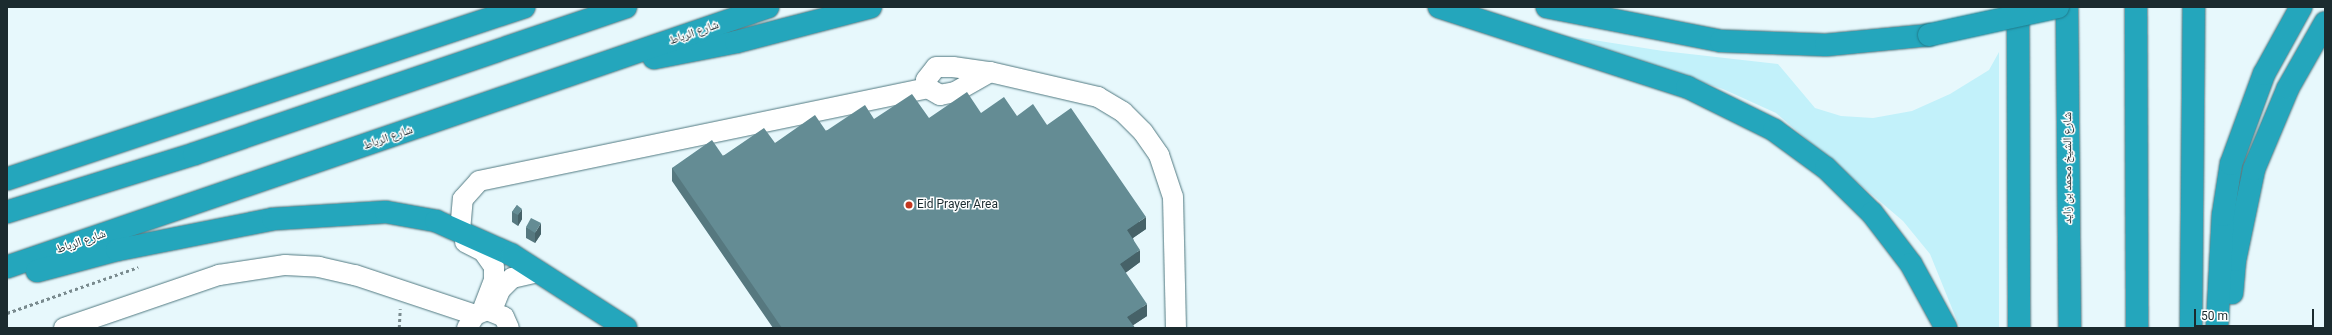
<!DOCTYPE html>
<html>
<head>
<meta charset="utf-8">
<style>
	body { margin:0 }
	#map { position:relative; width:2332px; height:335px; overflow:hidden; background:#e7f8fc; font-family:Roboto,"Noto Naskh Arabic",sans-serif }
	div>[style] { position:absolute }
	.green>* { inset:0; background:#c2f1fa }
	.path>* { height:2.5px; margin-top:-1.25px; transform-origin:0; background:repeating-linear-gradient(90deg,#798a8e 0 3px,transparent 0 6px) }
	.roads { filter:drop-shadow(0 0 1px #517981) drop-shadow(0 0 1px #517981) }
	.minor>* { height:20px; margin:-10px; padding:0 10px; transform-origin:10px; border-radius:10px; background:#fff }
	.highway>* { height:22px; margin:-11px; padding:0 11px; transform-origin:11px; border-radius:11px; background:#24a6bc }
	.bridges { filter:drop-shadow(0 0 1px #217b8b) drop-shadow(0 0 1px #217b8b) }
	.highway-bridge>* { height:22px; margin:-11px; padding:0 11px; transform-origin:11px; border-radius:11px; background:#24a6bc }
	.wall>* { inset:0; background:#56787f }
	.shaded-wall>* { inset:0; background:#466268 }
	.building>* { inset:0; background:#648c94 }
	.dots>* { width:11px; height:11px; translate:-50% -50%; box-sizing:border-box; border:2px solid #fff; border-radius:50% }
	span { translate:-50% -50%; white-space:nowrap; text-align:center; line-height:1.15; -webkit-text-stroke:3px #fff; paint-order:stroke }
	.street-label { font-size:12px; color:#1b2b2f }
	.poi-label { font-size:12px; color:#1b2b2f }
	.left { translate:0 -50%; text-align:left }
	.frame { position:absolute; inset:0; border:8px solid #1b2b2f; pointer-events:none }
	.scale { position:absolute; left:2194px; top:309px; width:120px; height:18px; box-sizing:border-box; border:2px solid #1b2b2f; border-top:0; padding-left:5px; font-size:12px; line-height:14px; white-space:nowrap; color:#1b2b2f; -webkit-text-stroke:3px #fff; paint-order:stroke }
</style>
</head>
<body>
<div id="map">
	<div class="green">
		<div style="clip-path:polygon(1549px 33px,1663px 51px,1778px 64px,1815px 108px,1841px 116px,1873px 118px,1912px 111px,1950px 94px,1989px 70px,1999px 52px,1999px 328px,1960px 328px,1930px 254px,1903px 221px,1776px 113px,1723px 89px)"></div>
	</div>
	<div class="path">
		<div style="left:7px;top:313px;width:139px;rotate:-19.3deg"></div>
		<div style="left:399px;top:328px;width:19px;rotate:-87deg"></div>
	</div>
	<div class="roads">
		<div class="minor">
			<div style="left:936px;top:67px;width:17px"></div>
			<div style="left:953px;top:67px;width:37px;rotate:8deg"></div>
			<div style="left:990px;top:72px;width:40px;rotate:150.3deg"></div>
			<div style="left:955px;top:92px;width:15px;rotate:169deg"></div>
			<div style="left:940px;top:95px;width:14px;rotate:-150deg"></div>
			<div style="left:928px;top:88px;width:8px;rotate:-104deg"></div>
			<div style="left:926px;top:80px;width:16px;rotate:-52deg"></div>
			<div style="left:990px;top:72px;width:111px;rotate:13deg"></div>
			<div style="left:1098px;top:97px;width:29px;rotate:31deg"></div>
			<div style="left:1123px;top:112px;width:28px;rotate:45deg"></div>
			<div style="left:1143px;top:132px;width:28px;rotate:55deg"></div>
			<div style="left:1159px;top:155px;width:44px;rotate:71.6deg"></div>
			<div style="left:1173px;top:197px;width:131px;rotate:88.7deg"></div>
			<div style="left:460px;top:231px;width:32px;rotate:-85deg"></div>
			<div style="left:463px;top:199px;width:24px;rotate:-48deg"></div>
			<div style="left:479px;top:181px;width:459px;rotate:-11.7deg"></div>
			<div style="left:465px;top:242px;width:20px;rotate:27deg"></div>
			<div style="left:483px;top:251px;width:19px;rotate:55deg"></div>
			<div style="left:494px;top:267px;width:13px;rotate:90deg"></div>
			<div style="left:494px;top:280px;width:33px;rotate:111deg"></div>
			<div style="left:494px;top:305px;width:16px;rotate:-68deg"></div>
			<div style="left:500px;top:290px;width:17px;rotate:-45deg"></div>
			<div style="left:512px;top:278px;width:28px;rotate:-13deg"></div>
			<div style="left:64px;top:328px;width:164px;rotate:-18.9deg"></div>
			<div style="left:219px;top:275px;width:67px;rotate:-8.6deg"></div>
			<div style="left:285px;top:265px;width:34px;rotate:3deg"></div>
			<div style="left:319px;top:267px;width:37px;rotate:13deg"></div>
			<div style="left:355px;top:275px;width:126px;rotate:18.4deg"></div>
			<div style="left:467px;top:328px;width:15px;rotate:-58deg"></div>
			<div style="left:475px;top:315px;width:13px;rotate:-23deg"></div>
			<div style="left:487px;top:310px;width:18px;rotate:22deg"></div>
			<div style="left:504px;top:317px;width:12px;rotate:66deg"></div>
		</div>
		<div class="highway">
			<div style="left:1439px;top:7px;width:261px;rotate:17.9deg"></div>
			<div style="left:1687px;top:87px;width:97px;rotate:26.3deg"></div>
			<div style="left:1774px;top:130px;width:64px;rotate:36.2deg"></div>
			<div style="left:1826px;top:168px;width:64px;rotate:44.4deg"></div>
			<div style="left:1872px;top:213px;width:64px;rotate:52.6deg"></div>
			<div style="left:1911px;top:264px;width:73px;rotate:61.3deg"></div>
			<div style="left:1547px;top:7px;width:177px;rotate:11.1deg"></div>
			<div style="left:1721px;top:41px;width:105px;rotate:2.2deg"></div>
			<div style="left:1826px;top:45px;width:103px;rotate:-5.5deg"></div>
			<div style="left:2018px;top:7px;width:321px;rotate:89.8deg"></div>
			<div style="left:2067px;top:7px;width:321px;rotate:89.5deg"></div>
			<div style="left:2136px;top:7px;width:321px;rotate:89.8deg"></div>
			<div style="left:654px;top:58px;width:84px;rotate:-11deg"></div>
			<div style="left:736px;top:42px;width:139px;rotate:-14.5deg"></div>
			<div style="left:7px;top:179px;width:545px;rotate:-18.4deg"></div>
			<div style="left:7px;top:212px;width:196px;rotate:-17.2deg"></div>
			<div style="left:194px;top:154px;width:456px;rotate:-18.8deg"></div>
			<div style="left:7px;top:267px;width:804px;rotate:-18.86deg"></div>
			<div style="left:37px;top:271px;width:83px;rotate:-14.7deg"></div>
			<div style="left:117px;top:250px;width:159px;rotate:-11.2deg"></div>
			<div style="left:273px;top:219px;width:113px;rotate:-3.5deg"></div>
			<div style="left:386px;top:212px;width:51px;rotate:10.2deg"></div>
			<div style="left:436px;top:221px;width:83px;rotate:24.1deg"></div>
			<div style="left:512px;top:255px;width:135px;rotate:32.6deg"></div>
			<div style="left:2232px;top:293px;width:33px;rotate:-85deg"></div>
			<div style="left:2235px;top:260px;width:93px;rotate:-78.2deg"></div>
			<div style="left:2254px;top:169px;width:88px;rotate:-67.2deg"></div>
			<div style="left:2288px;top:88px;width:75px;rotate:-60.4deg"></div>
			<div style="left:2191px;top:328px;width:321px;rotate:-89.5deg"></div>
			<div style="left:2217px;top:328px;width:113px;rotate:-87deg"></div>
			<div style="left:2223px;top:215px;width:52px;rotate:-81.1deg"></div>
			<div style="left:2231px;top:164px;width:96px;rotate:-69.9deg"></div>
			<div style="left:2264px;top:74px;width:77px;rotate:-61.1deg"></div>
		</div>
	</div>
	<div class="bridges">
		<div class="highway-bridge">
			<div style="left:1929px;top:35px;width:132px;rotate:-12.2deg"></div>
		</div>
	</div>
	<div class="wall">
		<div style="clip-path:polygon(981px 113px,1017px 116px,1047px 125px,1146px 229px,1133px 238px,1140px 262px,1125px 273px,1147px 316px,1133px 325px,1135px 328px,773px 328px,672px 181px,672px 168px,874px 119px,929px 118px)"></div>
		<div style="clip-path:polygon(517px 205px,522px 219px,518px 226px,512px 222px,512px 212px)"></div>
		<div style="clip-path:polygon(526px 227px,541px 234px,535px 243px,526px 238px)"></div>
	</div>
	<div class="shaded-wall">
		<div style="clip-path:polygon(522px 209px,522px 219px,518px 226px,518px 215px)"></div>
		<div style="clip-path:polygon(1146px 217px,1146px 229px,1127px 242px,1127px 230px)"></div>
		<div style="clip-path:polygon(541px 223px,541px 234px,535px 243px,535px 233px)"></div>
		<div style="clip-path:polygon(1140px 250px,1140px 262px,1120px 277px,1120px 264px)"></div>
		<div style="clip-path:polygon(1147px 304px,1147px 316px,1129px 328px,1127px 317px)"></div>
	</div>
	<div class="building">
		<div style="clip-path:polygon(967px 92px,981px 113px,1004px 97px,1017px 116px,1033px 104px,1047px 125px,1071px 108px,1146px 217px,1127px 230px,1140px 250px,1120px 264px,1147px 304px,1127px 317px,1135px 328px,782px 328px,672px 168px,712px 140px,723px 156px,764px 128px,775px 143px,815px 115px,826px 131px,865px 105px,874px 119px,912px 94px,929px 118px)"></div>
		<div style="clip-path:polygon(517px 205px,522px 209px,518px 215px,512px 212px)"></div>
		<div style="clip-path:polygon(531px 218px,541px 223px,535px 233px,526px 227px)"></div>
	</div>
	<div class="dots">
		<div style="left:909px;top:205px;background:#c3371f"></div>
	</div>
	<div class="street-label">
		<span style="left:694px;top:33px;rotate:-19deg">شارع الرباط</span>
		<span style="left:388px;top:138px;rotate:-19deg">شارع الرباط</span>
		<span style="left:2068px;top:168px;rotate:-90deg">شارع الشيخ محمد بن زايد</span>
		<span style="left:81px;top:242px;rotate:-19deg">شارع الرباط</span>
	</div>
	<div class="poi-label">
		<span class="left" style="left:917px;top:205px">Eid Prayer Area</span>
	</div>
	<div class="frame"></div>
	<div class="scale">50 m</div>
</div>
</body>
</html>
